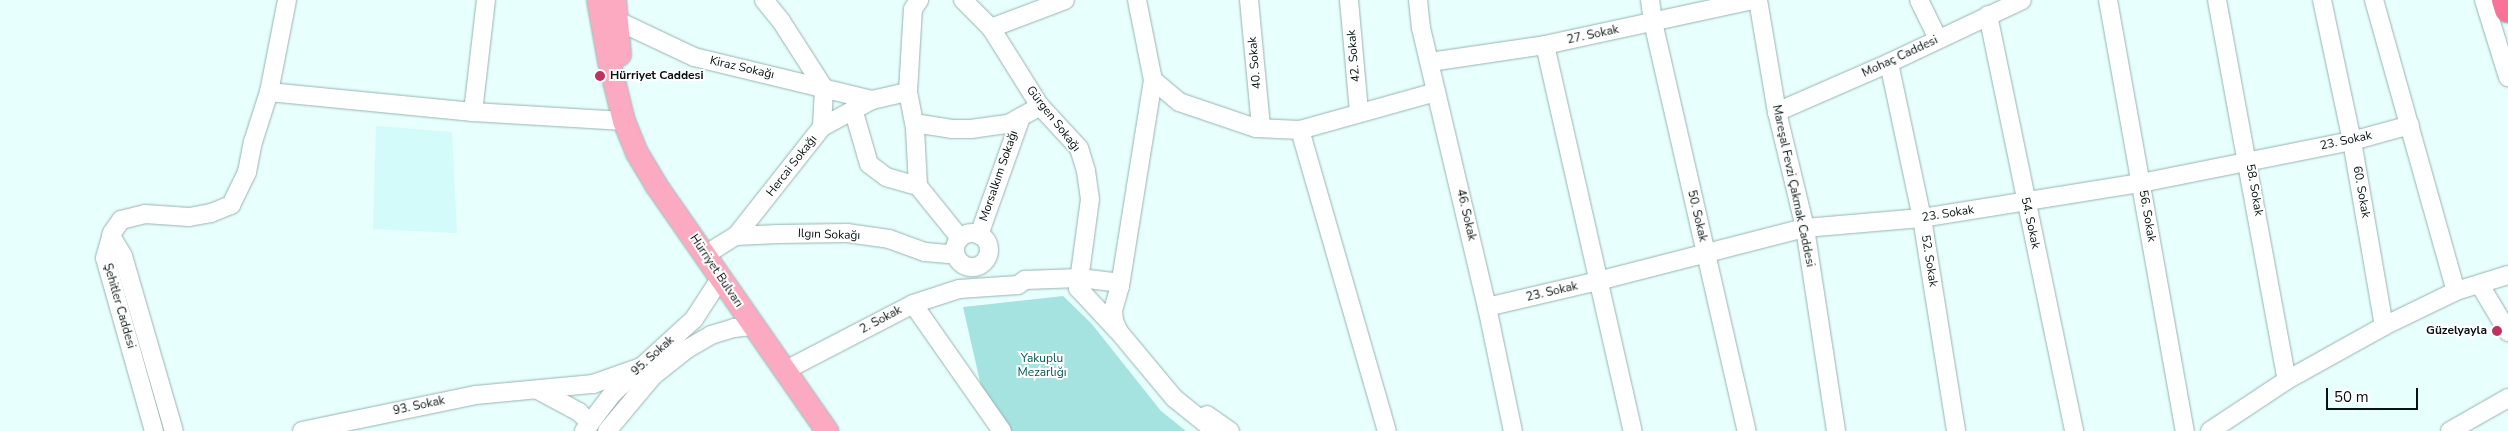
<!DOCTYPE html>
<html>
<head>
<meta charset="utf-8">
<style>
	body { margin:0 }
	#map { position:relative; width:2508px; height:431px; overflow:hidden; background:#e7fffd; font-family:"Nunito Sans",sans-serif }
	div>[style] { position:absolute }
	.built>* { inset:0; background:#d3fbf9 }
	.green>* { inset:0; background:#a4e3e0 }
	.roads { filter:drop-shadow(0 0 1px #97b3b1) drop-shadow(0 0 1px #97b3b1) }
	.minor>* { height:18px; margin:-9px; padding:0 9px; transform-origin:9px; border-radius:9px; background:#fff }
	.minor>.ring { margin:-9px; padding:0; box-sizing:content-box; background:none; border:18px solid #fff; border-radius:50% }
	.major>* { height:22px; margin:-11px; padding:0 11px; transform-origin:11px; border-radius:11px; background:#fcaac1 }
	.highway>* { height:26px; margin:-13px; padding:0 13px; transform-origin:13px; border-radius:13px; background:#fa7297 }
	.dots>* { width:14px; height:14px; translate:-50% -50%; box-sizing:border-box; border:2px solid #fff; border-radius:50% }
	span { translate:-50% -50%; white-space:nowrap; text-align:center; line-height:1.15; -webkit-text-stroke:4px #fff; paint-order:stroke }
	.street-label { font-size:12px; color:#071211 }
	.poi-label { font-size:12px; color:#071211; font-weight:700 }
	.left { translate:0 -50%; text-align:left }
	.right { translate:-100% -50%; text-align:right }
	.park-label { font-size:12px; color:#005654 }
	.scale { position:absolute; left:2326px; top:388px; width:92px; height:22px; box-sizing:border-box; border:2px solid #071211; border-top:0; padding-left:6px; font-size:15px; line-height:18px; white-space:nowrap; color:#071211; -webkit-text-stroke:4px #fff; paint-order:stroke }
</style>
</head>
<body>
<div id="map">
	<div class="built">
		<div style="clip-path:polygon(376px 126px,452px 132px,457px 233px,373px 229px)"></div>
	</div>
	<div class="green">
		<div style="clip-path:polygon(1063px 296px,1091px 323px,1161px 411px,1186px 431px,1003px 431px,986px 408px,963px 307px)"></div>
	</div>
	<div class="roads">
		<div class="minor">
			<div style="left:764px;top:0;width:27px;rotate:51deg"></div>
			<div style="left:781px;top:21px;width:80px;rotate:57.3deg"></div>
			<div style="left:963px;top:0;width:40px;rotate:45deg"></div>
			<div style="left:991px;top:28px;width:92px;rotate:57.9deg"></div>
			<div style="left:1040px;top:106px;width:57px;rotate:47.1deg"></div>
			<div style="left:1079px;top:148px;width:24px;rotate:73deg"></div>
			<div style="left:1086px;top:171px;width:28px;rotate:82deg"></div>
			<div style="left:1090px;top:199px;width:90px;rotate:97.7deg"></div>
			<div style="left:1137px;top:0;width:82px;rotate:78.7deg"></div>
			<div style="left:1153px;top:80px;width:34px;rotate:40deg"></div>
			<div style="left:1179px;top:102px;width:81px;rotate:18.7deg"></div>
			<div style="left:1256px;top:128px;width:44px;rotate:2.6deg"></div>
			<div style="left:1300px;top:130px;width:313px;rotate:73.9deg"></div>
			<div style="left:1249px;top:0;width:127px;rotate:84.6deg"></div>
			<div style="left:1349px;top:0;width:113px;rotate:84.9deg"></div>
			<div style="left:1418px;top:0;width:28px;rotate:84deg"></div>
			<div style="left:1421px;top:28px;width:287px;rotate:76.7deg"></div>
			<div style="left:1487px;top:307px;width:127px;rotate:78.2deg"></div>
			<div style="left:1650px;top:0;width:22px;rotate:82deg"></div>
			<div style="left:1653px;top:22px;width:420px;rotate:77.1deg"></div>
			<div style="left:1758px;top:0;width:114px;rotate:80.4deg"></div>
			<div style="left:1777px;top:112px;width:119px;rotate:76.4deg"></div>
			<div style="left:1805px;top:228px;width:205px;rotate:81.3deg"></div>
			<div style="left:1919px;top:0;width:43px;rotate:64deg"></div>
			<div style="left:2108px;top:0;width:438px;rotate:79.9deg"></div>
			<div style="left:2217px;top:0;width:386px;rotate:79.6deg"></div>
			<div style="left:2322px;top:0;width:144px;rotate:78deg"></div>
			<div style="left:2352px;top:141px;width:188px;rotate:80.2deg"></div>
			<div style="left:2374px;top:0;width:302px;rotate:74.3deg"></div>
			<div style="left:2484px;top:0;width:81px;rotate:72.7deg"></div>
			<div style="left:1988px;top:15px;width:425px;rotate:78.3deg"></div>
			<div style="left:618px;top:21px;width:84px;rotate:25.3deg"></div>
			<div style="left:694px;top:57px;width:183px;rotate:13.6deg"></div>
			<div style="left:991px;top:28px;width:79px;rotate:-20.7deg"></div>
			<div style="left:1545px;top:45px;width:396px;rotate:77.2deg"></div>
			<div style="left:1430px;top:62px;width:116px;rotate:-8.4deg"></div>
			<div style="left:1545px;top:45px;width:214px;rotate:-12.2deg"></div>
			<div style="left:1889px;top:63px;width:158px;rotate:78deg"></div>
			<div style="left:1922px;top:218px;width:216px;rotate:80.9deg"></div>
			<div style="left:1153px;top:80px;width:209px;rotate:99.1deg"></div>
			<div style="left:1120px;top:286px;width:26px;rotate:106deg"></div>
			<div style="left:1113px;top:311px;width:10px;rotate:84deg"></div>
			<div style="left:1114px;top:321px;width:12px;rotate:66deg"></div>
			<div style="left:1119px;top:332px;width:86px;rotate:50.2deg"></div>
			<div style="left:1174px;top:398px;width:53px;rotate:38.8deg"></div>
			<div style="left:269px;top:92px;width:205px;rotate:5.6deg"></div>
			<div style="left:473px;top:112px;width:151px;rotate:3.4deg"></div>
			<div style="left:908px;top:92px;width:38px;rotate:79deg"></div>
			<div style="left:915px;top:129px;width:57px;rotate:87deg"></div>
			<div style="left:853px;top:109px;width:57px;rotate:73.8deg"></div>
			<div style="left:869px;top:164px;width:21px;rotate:37deg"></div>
			<div style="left:886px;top:177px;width:33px;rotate:16deg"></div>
			<div style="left:918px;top:186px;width:67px;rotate:51.1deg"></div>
			<div style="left:473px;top:112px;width:113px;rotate:-83.4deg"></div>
			<div style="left:1777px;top:112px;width:122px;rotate:-23.6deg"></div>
			<div style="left:1889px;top:63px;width:147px;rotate:-25.3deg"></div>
			<div style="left:914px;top:123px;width:38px;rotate:9deg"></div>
			<div style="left:952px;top:129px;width:19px"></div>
			<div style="left:971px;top:129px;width:37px;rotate:-8deg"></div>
			<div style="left:1008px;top:124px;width:37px;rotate:-29deg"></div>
			<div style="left:822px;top:127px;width:57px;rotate:-28.4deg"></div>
			<div style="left:872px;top:100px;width:37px;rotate:-13deg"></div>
			<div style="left:908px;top:92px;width:83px;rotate:-86.6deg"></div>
			<div style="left:913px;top:9px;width:11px;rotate:-56deg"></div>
			<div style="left:1300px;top:130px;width:141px;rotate:-15.6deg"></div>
			<div class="ring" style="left:955px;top:233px;width:16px;height:16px"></div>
			<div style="left:979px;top:235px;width:125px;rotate:-70.4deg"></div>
			<div style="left:111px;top:236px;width:23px;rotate:59deg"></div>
			<div style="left:123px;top:256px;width:182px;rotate:73.8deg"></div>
			<div style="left:736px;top:236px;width:139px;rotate:-51.7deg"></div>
			<div style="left:822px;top:127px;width:39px;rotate:-87deg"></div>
			<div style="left:705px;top:255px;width:36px;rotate:-32deg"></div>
			<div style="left:736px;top:236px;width:42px;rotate:-2.7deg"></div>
			<div style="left:778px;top:234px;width:69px;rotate:-0.8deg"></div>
			<div style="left:847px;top:233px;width:42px;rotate:8.1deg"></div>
			<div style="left:889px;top:239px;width:38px;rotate:20deg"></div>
			<div style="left:925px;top:252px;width:23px;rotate:5deg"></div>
			<div style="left:948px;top:254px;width:8px;rotate:-30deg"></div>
			<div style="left:2480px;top:285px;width:55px;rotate:59.2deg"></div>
			<div style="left:1078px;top:288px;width:57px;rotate:47.1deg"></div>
			<div style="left:913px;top:304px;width:155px;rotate:55deg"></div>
			<div style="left:1487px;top:307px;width:114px;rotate:-13.2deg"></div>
			<div style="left:1598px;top:281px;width:214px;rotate:-14.4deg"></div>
			<div style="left:1805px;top:228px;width:117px;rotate:-4.9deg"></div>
			<div style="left:1922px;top:218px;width:222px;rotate:-9.1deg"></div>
			<div style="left:2141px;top:183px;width:215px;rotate:-11.3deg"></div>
			<div style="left:2352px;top:141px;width:60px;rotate:-15.4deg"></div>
			<div style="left:784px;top:371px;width:145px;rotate:-27.4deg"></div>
			<div style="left:913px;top:304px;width:48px;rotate:-18.1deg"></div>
			<div style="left:959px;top:289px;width:59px;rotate:-3.9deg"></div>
			<div style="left:1018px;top:285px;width:9px;rotate:-36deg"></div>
			<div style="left:1025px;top:280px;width:55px;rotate:-2.1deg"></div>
			<div style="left:1080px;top:278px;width:33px;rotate:7deg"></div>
			<div style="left:1113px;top:282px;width:8px;rotate:30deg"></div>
			<div style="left:538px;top:390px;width:47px;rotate:28.2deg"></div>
			<div style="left:579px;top:412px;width:16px;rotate:45deg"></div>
			<div style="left:1207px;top:415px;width:28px;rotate:35deg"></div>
			<div style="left:154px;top:431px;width:180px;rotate:-105.8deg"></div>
			<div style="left:105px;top:258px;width:26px;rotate:-74deg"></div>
			<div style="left:112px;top:233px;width:16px;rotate:-55deg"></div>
			<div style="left:121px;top:220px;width:25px;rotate:-14deg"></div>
			<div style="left:145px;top:214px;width:44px;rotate:3.9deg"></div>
			<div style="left:189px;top:217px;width:22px;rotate:-10deg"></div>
			<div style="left:211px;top:213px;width:22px;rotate:-22deg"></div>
			<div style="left:231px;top:205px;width:37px;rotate:-64deg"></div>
			<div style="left:247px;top:172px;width:31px;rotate:-79deg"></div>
			<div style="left:253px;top:142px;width:52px;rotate:-72.3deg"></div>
			<div style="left:269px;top:92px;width:94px;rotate:-78.9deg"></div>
			<div style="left:302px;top:431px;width:178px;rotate:-11.7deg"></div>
			<div style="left:476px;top:395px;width:118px;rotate:-5.4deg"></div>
			<div style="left:593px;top:384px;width:51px;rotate:-19.5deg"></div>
			<div style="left:584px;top:431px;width:48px;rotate:-52.7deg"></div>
			<div style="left:613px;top:393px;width:110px;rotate:-42.4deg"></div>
			<div style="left:694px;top:319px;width:48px;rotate:-57deg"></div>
			<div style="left:607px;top:431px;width:72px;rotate:-50.1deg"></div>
			<div style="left:653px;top:376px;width:43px;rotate:-38.5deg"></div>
			<div style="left:687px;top:349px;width:28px;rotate:-30deg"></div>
			<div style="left:711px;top:335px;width:24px;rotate:-17deg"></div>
			<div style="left:734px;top:328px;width:20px;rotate:-6deg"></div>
			<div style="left:2210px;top:431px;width:92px;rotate:-33.5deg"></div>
			<div style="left:2287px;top:380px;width:111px;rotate:-29.1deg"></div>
			<div style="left:2384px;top:326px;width:80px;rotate:-25.9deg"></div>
			<div style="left:2456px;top:291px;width:54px;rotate:-17.1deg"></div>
			<div style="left:2450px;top:431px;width:67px;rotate:-29.6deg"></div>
		</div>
		<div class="major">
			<div style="left:598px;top:0;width:62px;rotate:79.8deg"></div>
			<div style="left:609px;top:61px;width:62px;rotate:76deg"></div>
			<div style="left:624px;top:121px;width:35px;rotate:68deg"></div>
			<div style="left:637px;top:153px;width:37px;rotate:59deg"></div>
			<div style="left:656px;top:185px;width:300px;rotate:55.2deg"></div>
			<div style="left:615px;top:0;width:55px;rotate:84.8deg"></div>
		</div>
		<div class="highway">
			<div style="left:2505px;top:0;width:10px;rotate:73deg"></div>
		</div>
	</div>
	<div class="dots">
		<div style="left:600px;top:76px;background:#be3161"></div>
		<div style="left:2497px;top:331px;background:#be3161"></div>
	</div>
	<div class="street-label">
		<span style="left:1593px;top:35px;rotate:-12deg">27. Sokak</span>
		<span style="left:1354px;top:56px;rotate:-95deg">42. Sokak</span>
		<span style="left:1900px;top:57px;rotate:-25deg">Mohaç Caddesi</span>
		<span style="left:1255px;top:63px;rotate:-95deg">40. Sokak</span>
		<span style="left:742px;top:68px;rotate:13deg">Kiraz Sokağı</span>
		<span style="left:1053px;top:119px;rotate:52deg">Gürgen Sokağı</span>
		<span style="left:2346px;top:141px;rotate:-12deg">23. Sokak</span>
		<span style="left:792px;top:166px;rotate:-52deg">Hercai Sokağı</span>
		<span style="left:999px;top:176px;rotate:-71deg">Morsalkım Sokağı</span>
		<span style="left:1793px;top:186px;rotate:78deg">Mareşal Fevzi Çakmak Caddesi</span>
		<span style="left:2254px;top:190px;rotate:80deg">58. Sokak</span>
		<span style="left:2361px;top:192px;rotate:80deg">60. Sokak</span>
		<span style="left:1948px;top:214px;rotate:-9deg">23. Sokak</span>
		<span style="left:1466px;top:215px;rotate:77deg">46. Sokak</span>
		<span style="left:1697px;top:216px;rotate:77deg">50. Sokak</span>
		<span style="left:2147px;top:216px;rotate:80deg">56. Sokak</span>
		<span style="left:2030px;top:223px;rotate:78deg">54. Sokak</span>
		<span style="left:829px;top:235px;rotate:2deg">Ilgın Sokağı</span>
		<span style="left:1929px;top:261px;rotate:81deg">52. Sokak</span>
		<span style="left:716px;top:271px;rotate:56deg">Hürriyet Bulvarı</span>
		<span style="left:1552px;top:292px;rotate:-13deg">23. Sokak</span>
		<span style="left:119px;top:306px;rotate:74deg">Şehitler Caddesi</span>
		<span style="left:881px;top:320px;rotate:-28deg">2. Sokak</span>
		<span style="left:653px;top:356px;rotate:-42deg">95. Sokak</span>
		<span style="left:419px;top:406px;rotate:-12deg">93. Sokak</span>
	</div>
	<div class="poi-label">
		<span class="left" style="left:610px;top:76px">Hürriyet Caddesi</span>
		<span class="right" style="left:2487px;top:331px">Güzelyayla</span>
	</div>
	<div class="park-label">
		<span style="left:1042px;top:366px">Yakuplu<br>Mezarlığı</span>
	</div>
	<div class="scale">50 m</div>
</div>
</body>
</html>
